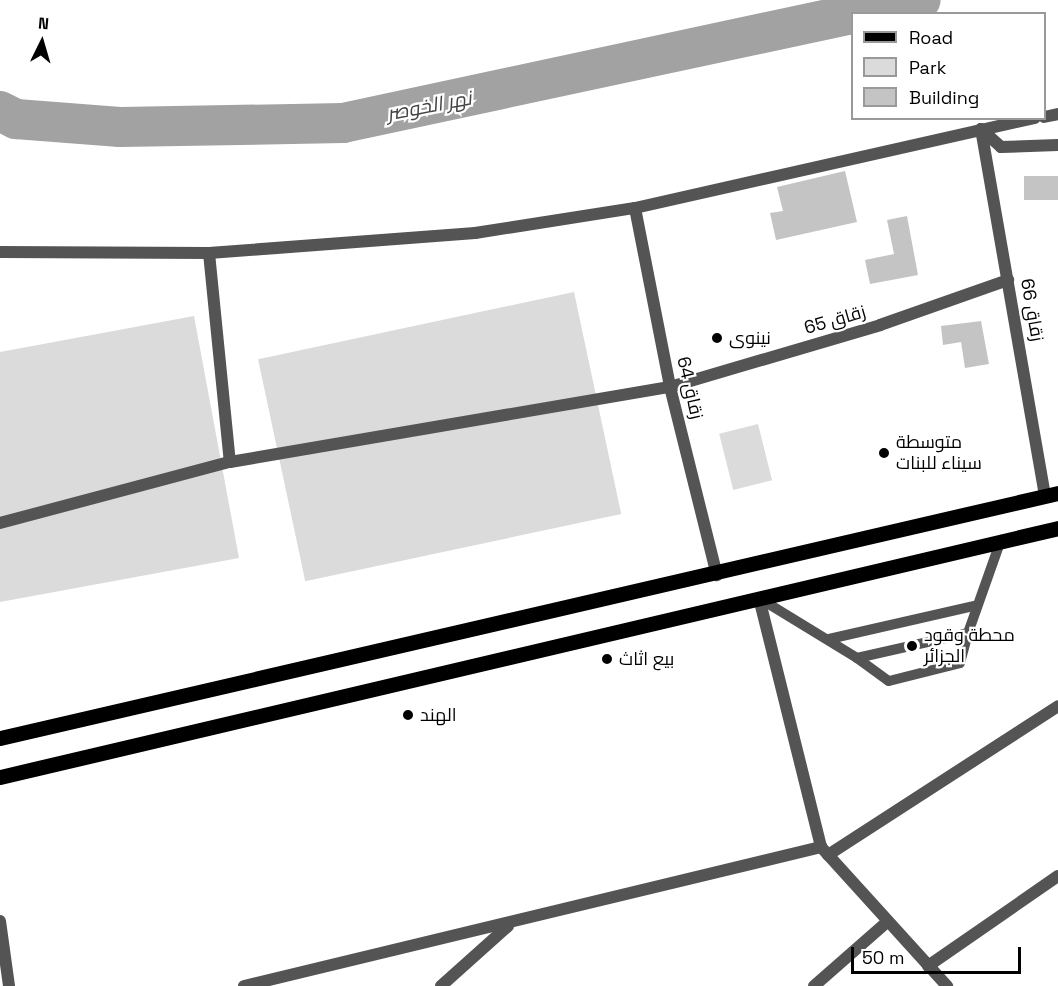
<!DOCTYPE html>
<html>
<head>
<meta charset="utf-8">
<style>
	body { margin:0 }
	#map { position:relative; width:1058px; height:986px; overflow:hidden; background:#fff; font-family:"Space Grotesk",Cairo,sans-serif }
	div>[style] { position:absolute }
	.green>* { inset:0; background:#dbdbdb; transform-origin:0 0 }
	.river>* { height:40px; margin:-20px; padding:0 20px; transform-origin:20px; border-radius:20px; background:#a2a2a2 }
	.building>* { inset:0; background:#c4c4c4; transform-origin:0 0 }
	.service>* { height:10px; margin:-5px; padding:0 5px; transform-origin:5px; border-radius:5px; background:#545454 }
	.minor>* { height:12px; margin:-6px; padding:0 6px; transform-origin:6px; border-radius:6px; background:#545454 }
	.tertiary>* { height:12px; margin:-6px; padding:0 6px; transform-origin:6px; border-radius:6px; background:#545454 }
	.primary>* { height:15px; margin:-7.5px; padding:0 7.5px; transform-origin:7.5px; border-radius:7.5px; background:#000 }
	.dots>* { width:16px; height:16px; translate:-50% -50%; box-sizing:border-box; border:3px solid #fff; border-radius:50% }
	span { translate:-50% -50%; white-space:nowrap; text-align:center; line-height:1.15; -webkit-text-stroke:4.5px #fff; paint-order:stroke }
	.street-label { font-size:18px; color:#000 }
	.poi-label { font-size:18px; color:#000 }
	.left { translate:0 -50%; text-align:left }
	.water-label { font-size:20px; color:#434343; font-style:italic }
	.legend { position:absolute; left:851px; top:12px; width:195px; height:108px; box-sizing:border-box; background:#fff; border:2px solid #999; margin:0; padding:8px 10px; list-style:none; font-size:18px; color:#000 }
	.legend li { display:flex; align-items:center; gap:12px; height:30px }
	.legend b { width:30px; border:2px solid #999 }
	.north { position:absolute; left:12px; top:12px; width:60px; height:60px; -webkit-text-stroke:4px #fff; paint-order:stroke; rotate:5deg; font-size:16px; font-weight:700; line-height:24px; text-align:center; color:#000 }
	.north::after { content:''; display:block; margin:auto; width:21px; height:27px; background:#000; clip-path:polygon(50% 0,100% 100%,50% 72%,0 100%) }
	.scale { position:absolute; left:851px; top:947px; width:170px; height:27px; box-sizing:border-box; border:3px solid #000; border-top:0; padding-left:8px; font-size:18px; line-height:21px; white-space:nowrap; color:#000; -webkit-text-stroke:4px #fff; paint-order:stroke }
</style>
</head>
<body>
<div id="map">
	<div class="green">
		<div style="left:574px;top:292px;width:227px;height:323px;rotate:78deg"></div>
		<div style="clip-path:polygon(194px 316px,239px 558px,0 602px,0 352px)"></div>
		<div style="left:758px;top:424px;width:58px;height:40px;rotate:76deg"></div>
	</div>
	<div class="river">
		<div style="left:854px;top:14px;width:68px;rotate:-11.8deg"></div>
		<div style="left:0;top:111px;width:18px;rotate:27deg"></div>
		<div style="left:16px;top:119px;width:104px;rotate:4.4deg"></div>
		<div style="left:120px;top:127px;width:223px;rotate:-1deg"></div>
		<div style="left:343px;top:123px;width:521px;rotate:-12.09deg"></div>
	</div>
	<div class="building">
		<div style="clip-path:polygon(845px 171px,857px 222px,776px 240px,770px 213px,783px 211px,777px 187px)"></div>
		<div style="left:1058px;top:176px;width:24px;height:34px;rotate:90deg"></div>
		<div style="clip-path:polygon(907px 216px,918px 275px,870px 284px,865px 260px,894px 254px,887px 220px)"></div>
		<div style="clip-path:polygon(981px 321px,989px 364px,965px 368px,961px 342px,943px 345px,941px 326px)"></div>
	</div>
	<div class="service">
		<div style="left:759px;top:598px;width:115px;rotate:31.5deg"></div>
		<div style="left:857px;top:658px;width:114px;rotate:-12.7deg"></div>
		<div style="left:968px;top:633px;width:99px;rotate:-70.5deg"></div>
		<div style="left:829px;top:639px;width:149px;rotate:-12.8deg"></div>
		<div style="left:857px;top:658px;width:39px;rotate:36deg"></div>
		<div style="left:889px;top:681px;width:73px;rotate:-14.2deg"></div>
		<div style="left:960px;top:663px;width:31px;rotate:-75deg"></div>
	</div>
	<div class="minor">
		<div style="left:981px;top:129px;width:374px;rotate:80.1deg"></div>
		<div style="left:981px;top:129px;width:27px;rotate:42deg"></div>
		<div style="left:1001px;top:147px;width:57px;rotate:-2deg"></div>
		<div style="left:635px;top:208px;width:182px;rotate:78.9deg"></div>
		<div style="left:670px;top:387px;width:194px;rotate:76deg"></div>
		<div style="left:209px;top:253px;width:210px;rotate:84.3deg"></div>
		<div style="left:0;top:523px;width:238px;rotate:-14.9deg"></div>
		<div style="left:230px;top:462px;width:446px;rotate:-9.7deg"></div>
		<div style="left:670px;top:387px;width:219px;rotate:-16.4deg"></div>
		<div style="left:880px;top:325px;width:136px;rotate:-19.4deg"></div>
		<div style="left:759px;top:598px;width:257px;rotate:76deg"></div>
		<div style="left:821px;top:847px;width:188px;rotate:47.8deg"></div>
		<div style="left:828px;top:855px;width:274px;rotate:-32.9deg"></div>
		<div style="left:0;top:921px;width:66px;rotate:82.1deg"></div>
		<div style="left:928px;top:966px;width:158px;rotate:-34.7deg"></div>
		<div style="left:244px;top:986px;width:594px;rotate:-13.54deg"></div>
		<div style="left:441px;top:986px;width:90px;rotate:-41.8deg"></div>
		<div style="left:814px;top:986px;width:97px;rotate:-41.2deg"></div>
	</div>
	<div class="tertiary">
		<div style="left:1044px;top:117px;width:14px;rotate:-12deg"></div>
		<div style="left:0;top:252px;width:209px;rotate:0.3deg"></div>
		<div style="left:209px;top:253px;width:267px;rotate:-4.3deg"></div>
		<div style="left:475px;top:233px;width:162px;rotate:-8.9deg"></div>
		<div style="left:635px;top:208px;width:410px;rotate:-12.7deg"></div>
	</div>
	<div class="primary">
		<div style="left:0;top:738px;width:1086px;rotate:-13.04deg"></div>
		<div style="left:0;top:777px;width:1087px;rotate:-13.24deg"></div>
	</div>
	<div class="dots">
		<div style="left:717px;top:338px;background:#000"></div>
		<div style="left:884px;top:453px;background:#000"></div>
		<div style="left:912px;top:646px;background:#000"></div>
		<div style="left:607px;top:659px;background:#000"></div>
		<div style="left:408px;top:715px;background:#000"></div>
	</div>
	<div class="street-label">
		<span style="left:1032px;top:310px;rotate:80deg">زقاق 66</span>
		<span style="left:835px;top:320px;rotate:-16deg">زقاق 65</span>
		<span style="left:690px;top:388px;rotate:77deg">زقاق 64</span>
	</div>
	<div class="poi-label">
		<span class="left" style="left:729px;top:338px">نينوى</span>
		<span class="left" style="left:896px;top:453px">متوسطة<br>سيناء للبنات</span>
		<span class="left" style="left:924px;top:646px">محطة وقود<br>الجزائر</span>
		<span class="left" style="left:619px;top:659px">بيع اثاث</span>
		<span class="left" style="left:420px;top:715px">الهند</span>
	</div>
	<div class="water-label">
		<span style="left:429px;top:106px;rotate:-11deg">نهر الخوصر</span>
	</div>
	<ul class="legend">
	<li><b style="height:8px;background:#000"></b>Road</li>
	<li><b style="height:16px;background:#dbdbdb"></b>Park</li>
	<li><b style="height:16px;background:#c4c4c4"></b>Building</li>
	</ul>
	<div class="north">N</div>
	<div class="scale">50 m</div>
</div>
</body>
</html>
